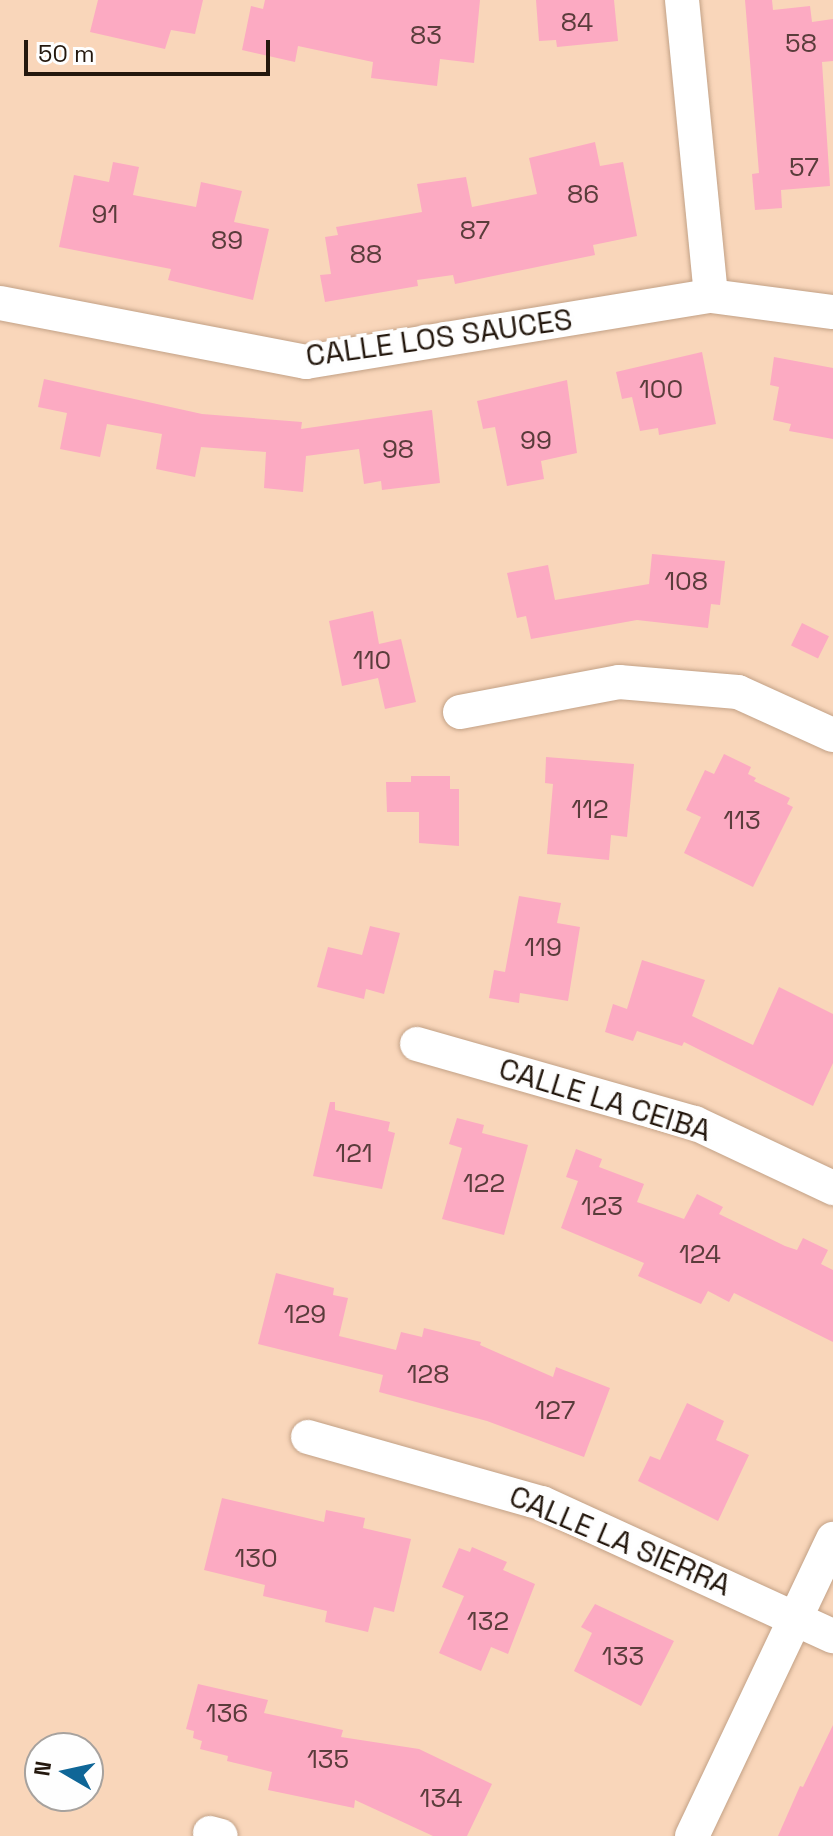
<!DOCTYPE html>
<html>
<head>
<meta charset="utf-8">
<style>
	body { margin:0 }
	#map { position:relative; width:833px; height:1836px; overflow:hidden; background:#f9d6ba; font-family:"Space Grotesk",sans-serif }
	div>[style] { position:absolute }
	.building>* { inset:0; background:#fcaac2; transform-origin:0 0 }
	.roads { filter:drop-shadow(0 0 2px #c2a186) drop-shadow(0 0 2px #c2a186) }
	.minor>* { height:34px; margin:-17px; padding:0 17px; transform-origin:17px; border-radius:17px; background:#fff }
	span { translate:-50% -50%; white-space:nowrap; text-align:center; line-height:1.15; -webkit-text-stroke:8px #fefefe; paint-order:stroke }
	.number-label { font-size:26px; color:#5a3c3b }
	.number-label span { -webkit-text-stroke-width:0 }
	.street-label { font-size:30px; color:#24180e }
	.north { position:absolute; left:24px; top:1732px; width:80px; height:80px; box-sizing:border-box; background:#fefefe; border:2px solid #a7a29e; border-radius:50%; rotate:279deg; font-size:22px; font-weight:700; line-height:32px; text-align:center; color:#24180e }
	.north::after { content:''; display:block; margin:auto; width:28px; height:36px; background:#0f6697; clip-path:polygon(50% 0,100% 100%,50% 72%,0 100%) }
	.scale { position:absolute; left:24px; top:40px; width:246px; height:36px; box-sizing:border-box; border:4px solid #24180e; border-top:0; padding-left:10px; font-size:24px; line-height:28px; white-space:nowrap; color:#24180e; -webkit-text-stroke:6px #fefefe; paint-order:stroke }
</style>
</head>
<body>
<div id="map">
	<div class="building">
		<div style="clip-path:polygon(98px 0,203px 0,195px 34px,171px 30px,165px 49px,90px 32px)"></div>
		<div style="clip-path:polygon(265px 0,480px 0,474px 63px,440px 59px,437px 86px,371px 78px,373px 62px,298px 46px,295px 62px,242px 50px,251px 6px,263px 9px)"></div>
		<div style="clip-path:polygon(536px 0,614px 0,618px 41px,557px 47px,556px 40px,539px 41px)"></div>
		<div style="clip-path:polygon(745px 0,772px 0,773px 10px,810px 6px,812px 22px,833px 19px,833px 61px,822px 62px,830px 186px,781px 190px,782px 208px,755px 210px,752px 174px,759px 173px)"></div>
		<div style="clip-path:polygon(595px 142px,600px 166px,623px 162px,637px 236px,593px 245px,595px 255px,455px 284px,453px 275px,417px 280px,418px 286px,325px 302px,320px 275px,331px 274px,325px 237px,338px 235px,336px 227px,422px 212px,417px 184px,466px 177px,472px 207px,537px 194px,529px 158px)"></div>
		<div style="clip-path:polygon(113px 162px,139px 167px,133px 195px,196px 207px,201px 182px,242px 191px,234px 222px,269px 229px,253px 300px,168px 280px,171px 269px,59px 247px,74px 175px,109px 182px)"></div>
		<div style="clip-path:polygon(702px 352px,716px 424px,659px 435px,658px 428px,640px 431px,632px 397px,622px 399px,616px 372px)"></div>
		<div style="clip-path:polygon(774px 357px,833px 368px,833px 439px,789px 431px,791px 424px,773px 420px,779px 387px,770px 385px)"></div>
		<div style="clip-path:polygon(44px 379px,202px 414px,302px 422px,301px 429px,432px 410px,440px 483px,382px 490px,381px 481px,364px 484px,359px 449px,306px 456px,303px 492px,264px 488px,266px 452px,201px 447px,195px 477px,156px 469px,162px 434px,107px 424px,100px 457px,60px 449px,67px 413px,38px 407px)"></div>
		<div style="clip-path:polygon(567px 380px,577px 453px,541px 461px,544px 479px,507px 486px,495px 427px,483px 429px,477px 401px)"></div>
		<div style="clip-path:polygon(652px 554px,725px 561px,720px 605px,711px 604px,708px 628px,637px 620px,531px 639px,526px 616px,517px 618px,507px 573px,548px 565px,555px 600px,649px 584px)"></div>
		<div style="clip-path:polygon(373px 611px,379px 644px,401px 639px,416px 702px,385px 709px,378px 678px,342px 686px,329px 621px)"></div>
		<div style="left:802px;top:623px;width:30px;height:25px;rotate:26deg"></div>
		<div style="clip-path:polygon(724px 754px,751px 767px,748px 774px,756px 778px,754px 781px,790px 798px,787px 804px,793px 807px,753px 887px,684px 853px,701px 817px,686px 810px,705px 770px,714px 774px)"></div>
		<div style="clip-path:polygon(546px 757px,634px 764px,627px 837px,611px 835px,609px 860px,547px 854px,553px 784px,545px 783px)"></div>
		<div style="clip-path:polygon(411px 776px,450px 776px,450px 789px,459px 789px,459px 846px,419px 843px,419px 812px,387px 812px,386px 782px,411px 782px)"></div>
		<div style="clip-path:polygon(519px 896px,561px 903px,557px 923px,580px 927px,568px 1001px,520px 993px,519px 1003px,489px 998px,494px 970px,505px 972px)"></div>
		<div style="clip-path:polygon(370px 926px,400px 933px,384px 994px,366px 989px,364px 999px,317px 987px,328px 947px,362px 955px)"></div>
		<div style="clip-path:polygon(642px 960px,705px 980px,692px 1016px,753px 1045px,779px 987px,833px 1014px,833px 1063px,813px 1106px,684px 1042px,682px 1046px,637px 1031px,633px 1041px,605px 1032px,613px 1004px,627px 1009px)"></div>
		<div style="clip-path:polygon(330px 1102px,335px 1102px,335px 1110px,390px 1122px,388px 1131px,395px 1133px,382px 1189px,313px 1176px)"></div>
		<div style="clip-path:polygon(457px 1118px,484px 1125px,482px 1133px,528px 1145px,504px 1235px,442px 1219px,462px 1148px,449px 1144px)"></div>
		<div style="clip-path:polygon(576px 1149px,602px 1159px,599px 1167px,644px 1184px,637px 1202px,684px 1219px,697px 1194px,723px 1207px,719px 1214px,785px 1246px,797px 1250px,803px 1238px,828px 1250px,821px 1264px,833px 1270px,833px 1342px,734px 1293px,729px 1302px,708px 1291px,701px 1304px,638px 1276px,644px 1263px,561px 1228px,578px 1181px,566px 1177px)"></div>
		<div style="clip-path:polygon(276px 1273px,334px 1288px,333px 1295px,348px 1298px,339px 1336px,396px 1350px,401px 1332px,422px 1337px,424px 1328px,481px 1342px,480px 1345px,553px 1377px,556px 1367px,610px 1388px,584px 1457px,487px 1421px,379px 1392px,383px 1375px,258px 1344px)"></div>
		<div style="clip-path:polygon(687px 1403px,724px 1421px,716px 1440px,749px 1455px,718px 1521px,638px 1481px,650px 1456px,660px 1460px)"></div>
		<div style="clip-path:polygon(222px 1498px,324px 1522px,326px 1510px,365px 1518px,363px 1528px,411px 1539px,394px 1612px,374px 1607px,368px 1632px,325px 1622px,327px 1611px,263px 1596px,265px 1585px,204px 1570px)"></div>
		<div style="clip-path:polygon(472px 1547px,507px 1562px,503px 1570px,535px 1584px,508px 1654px,491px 1647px,481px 1671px,439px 1653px,464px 1596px,442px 1587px,459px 1548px,470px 1552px)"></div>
		<div style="clip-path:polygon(595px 1604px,674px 1641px,641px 1706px,574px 1671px,592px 1633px,581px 1627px)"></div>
		<div style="clip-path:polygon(198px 1684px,268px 1700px,264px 1713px,343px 1730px,341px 1737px,419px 1749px,492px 1784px,467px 1836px,433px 1836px,355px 1800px,354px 1808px,268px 1790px,272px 1772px,227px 1761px,228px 1756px,200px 1749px,202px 1741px,193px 1738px,194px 1731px,186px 1729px)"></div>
		<div style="clip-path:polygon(833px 1725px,833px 1836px,778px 1836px,800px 1786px,803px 1787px)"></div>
	</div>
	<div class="roads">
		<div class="minor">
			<div style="left:682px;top:0;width:297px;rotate:84.4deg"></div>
			<div style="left:0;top:303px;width:312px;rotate:10.9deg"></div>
			<div style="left:306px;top:362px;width:410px;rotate:-9.3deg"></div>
			<div style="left:711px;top:296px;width:123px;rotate:7.5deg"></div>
			<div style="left:460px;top:712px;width:162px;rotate:-10.7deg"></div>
			<div style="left:619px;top:682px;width:119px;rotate:4.8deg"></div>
			<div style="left:738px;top:692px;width:104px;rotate:24.4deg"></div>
			<div style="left:417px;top:1044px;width:289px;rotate:15.9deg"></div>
			<div style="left:695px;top:1123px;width:153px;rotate:25.2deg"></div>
			<div style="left:308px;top:1437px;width:243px;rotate:15.8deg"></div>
			<div style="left:542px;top:1503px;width:320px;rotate:24.6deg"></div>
			<div style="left:210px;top:1833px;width:11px;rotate:15deg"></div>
			<div style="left:692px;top:1836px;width:329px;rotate:-64.6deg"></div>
		</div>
	</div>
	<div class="number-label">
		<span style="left:577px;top:23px">84</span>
		<span style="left:426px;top:36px">83</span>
		<span style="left:801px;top:44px">58</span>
		<span style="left:804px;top:168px">57</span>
		<span style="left:583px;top:195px">86</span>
		<span style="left:105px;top:215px">91</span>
		<span style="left:475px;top:231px">87</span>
		<span style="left:227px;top:241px">89</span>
		<span style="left:366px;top:255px">88</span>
		<span style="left:661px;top:390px">100</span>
		<span style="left:536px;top:441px">99</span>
		<span style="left:398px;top:450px">98</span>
		<span style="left:686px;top:582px">108</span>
		<span style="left:372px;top:661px">110</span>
		<span style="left:590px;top:810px">112</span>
		<span style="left:742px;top:821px">113</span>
		<span style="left:543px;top:948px">119</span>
		<span style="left:354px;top:1154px">121</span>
		<span style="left:484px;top:1184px">122</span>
		<span style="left:602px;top:1207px">123</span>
		<span style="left:700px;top:1255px">124</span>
		<span style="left:305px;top:1315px">129</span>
		<span style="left:428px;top:1375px">128</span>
		<span style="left:555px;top:1411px">127</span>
		<span style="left:256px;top:1559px">130</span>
		<span style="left:488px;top:1622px">132</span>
		<span style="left:623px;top:1657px">133</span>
		<span style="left:227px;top:1714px">136</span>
		<span style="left:328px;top:1760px">135</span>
		<span style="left:441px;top:1799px">134</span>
	</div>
	<div class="street-label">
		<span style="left:439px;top:338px;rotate:-8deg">CALLE LOS SAUCES</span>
		<span style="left:605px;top:1100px;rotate:17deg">CALLE LA CEIBA</span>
		<span style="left:620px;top:1541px;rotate:23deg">CALLE LA SIERRA</span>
	</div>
	<div class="north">N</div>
	<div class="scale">50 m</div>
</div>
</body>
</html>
